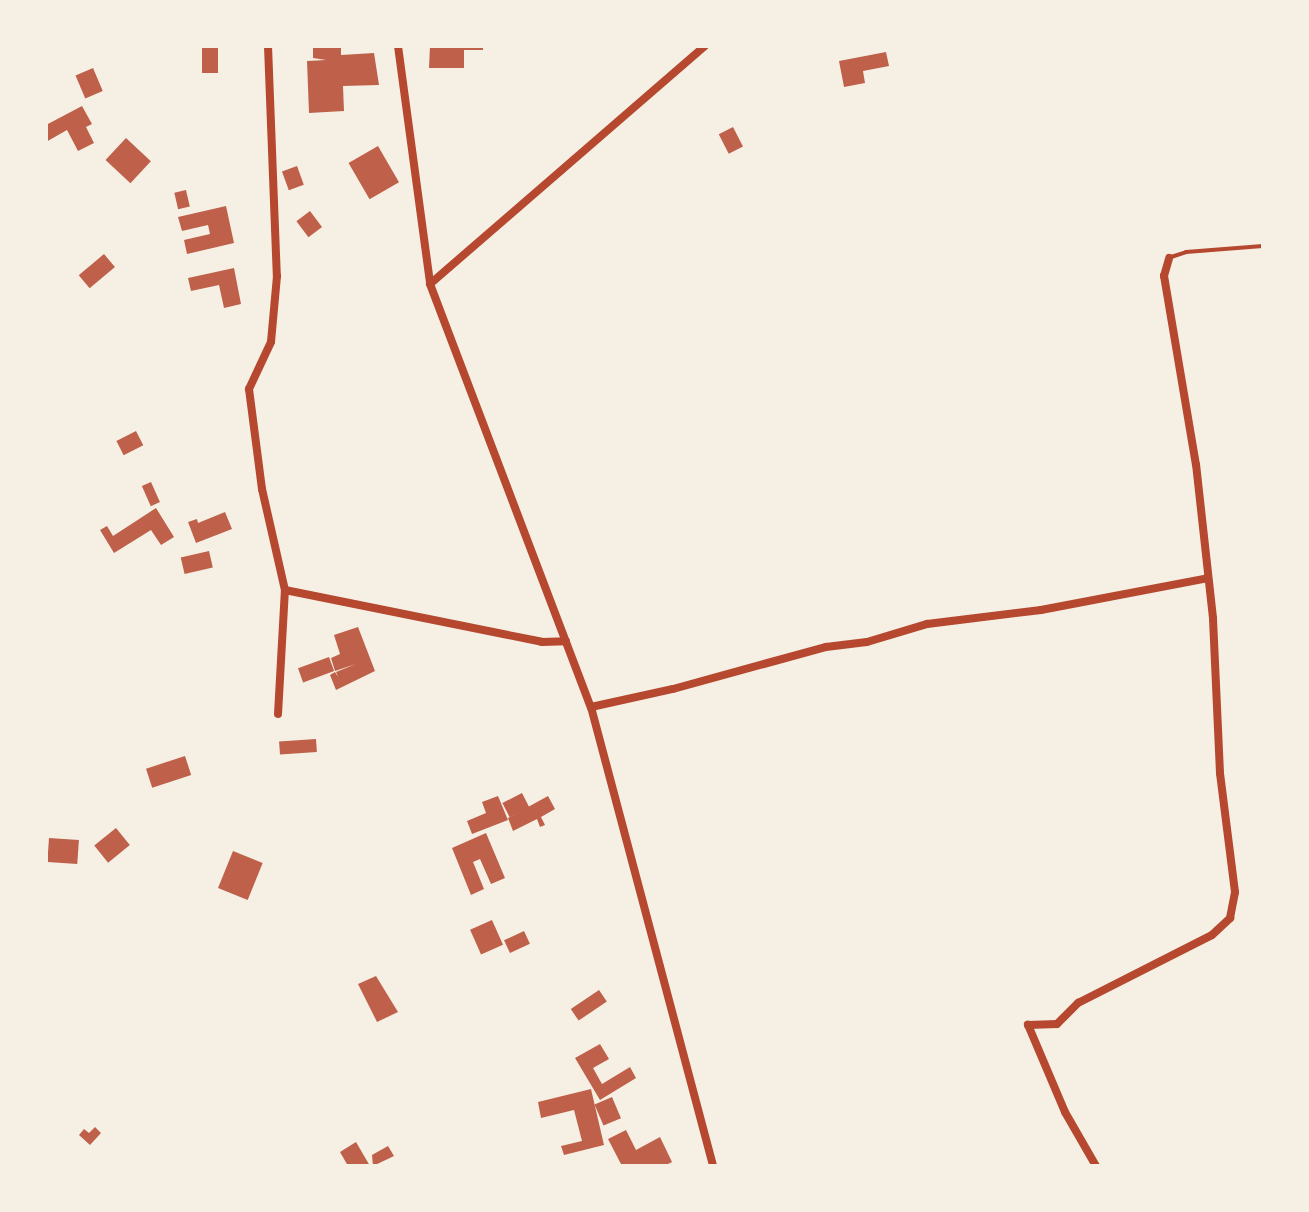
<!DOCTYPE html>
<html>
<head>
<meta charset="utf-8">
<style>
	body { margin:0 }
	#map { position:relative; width:1309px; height:1212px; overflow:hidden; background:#f6efe4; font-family:Arial,sans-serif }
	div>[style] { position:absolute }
	.building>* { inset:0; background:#bf614a; transform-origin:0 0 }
	.service>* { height:4px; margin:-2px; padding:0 2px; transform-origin:2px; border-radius:2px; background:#b5482f }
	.minor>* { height:8px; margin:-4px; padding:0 4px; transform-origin:4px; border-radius:4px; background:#b5482f }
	span { translate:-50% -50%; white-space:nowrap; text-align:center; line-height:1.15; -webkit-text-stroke:7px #f6efe4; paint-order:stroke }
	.frame { position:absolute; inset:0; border:48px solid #f6efe4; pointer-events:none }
</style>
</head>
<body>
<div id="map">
	<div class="building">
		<div style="left:202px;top:46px;width:16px;height:27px"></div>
		<div style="clip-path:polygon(313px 46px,341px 46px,341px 55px,374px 53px,379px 85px,343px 86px,344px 111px,309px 113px,307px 61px,326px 60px,313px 58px)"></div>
		<div style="clip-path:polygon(430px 46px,483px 46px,483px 50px,464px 50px,464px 68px,429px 68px)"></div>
		<div style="clip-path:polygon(886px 52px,889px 66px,863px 71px,865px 83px,844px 87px,839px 61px)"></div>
		<div style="left:93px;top:68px;width:25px;height:19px;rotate:67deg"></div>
		<div style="clip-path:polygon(82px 106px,92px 124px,86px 127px,94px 143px,78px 151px,67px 130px,46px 142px,46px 125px)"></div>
		<div style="left:733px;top:127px;width:22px;height:16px;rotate:63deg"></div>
		<div style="left:126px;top:138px;width:34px;height:30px;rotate:43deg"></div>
		<div style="left:378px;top:146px;width:42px;height:34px;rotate:60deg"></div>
		<div style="left:297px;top:166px;width:20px;height:16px;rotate:70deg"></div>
		<div style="left:186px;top:190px;width:17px;height:12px;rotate:77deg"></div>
		<div style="clip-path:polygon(226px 206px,234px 243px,187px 254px,184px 240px,210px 234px,208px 225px,182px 231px,178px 217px)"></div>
		<div style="left:310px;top:211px;width:20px;height:17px;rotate:53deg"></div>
		<div style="left:104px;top:254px;width:17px;height:33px;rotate:50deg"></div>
		<div style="clip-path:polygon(234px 268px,241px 304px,224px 308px,219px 285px,191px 291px,188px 278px)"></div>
		<div style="left:136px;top:431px;width:16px;height:22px;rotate:63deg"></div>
		<div style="left:151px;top:482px;width:22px;height:10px;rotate:66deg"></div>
		<div style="clip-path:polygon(156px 508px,174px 537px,161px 545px,151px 530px,114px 553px,100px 530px,107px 526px,113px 536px)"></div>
		<div style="clip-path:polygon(225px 512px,232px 529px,196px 543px,188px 522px,197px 519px,198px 523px)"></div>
		<div style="left:209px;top:551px;width:17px;height:29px;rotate:77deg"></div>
		<div style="clip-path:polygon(358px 627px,375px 671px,336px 690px,330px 675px,335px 672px,338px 677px,336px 672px,356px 664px,335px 671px,331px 658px,340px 654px,334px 635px)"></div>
		<div style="left:329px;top:657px;width:15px;height:33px;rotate:70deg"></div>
		<div style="left:316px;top:739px;width:13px;height:37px;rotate:86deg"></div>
		<div style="left:185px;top:756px;width:20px;height:41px;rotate:72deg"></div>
		<div style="left:522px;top:793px;width:16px;height:22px;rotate:63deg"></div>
		<div style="clip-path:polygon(498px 796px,508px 820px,472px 834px,467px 821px,486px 813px,482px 802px)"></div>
		<div style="clip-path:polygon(548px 796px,555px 809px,541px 817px,545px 825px,540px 827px,537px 819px,513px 831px,508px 818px)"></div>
		<div style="left:116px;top:828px;width:22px;height:28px;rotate:51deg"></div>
		<div style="clip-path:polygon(486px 833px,505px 878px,491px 884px,480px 859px,473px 862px,484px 889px,471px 895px,452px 848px)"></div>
		<div style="left:49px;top:838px;width:30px;height:24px;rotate:4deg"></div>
		<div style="left:233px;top:851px;width:32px;height:40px;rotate:22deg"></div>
		<div style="left:492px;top:920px;width:27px;height:24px;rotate:66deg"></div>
		<div style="left:524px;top:931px;width:14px;height:22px;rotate:65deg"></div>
		<div style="clip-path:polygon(376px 976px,398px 1012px,377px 1022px,358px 984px)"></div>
		<div style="left:599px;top:990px;width:14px;height:34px;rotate:56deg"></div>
		<div style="clip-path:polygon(600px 1044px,609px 1059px,593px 1068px,602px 1084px,630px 1067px,636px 1078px,600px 1100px,575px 1058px)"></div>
		<div style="clip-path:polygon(591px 1089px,604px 1145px,564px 1155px,561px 1146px,582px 1141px,574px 1110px,541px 1118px,538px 1102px)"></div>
		<div style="left:612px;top:1097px;width:23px;height:19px;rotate:67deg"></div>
		<div style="clip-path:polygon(95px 1127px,101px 1133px,90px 1145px,79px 1135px,84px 1129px,89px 1133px)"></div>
		<div style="clip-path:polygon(626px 1130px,636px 1150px,660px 1137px,672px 1162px,664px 1166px,622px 1166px,608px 1139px)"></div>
		<div style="clip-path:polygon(356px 1142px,370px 1166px,348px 1166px,340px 1152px)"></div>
		<div style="clip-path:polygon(388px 1146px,394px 1156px,373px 1166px,372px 1155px)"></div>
	</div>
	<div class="service">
		<div style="left:1171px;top:257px;width:16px;rotate:-18deg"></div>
		<div style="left:1186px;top:252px;width:77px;rotate:-4.5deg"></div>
	</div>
	<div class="minor">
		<div style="left:268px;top:46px;width:230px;rotate:87.8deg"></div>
		<div style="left:277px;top:276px;width:66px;rotate:95.2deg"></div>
		<div style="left:271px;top:342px;width:52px;rotate:115.1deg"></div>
		<div style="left:249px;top:389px;width:101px;rotate:82.6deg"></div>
		<div style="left:262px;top:489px;width:104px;rotate:77.2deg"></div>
		<div style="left:285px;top:590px;width:262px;rotate:11.4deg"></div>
		<div style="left:542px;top:642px;width:24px;rotate:-2deg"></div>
		<div style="left:398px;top:46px;width:240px;rotate:82.3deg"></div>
		<div style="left:430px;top:284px;width:453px;rotate:69.2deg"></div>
		<div style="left:591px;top:707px;width:475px;rotate:75.1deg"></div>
		<div style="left:430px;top:284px;width:364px;rotate:-40.9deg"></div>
		<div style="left:591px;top:707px;width:84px;rotate:-12.4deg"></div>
		<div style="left:673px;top:689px;width:159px;rotate:-15.4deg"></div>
		<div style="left:826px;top:647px;width:41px;rotate:-7deg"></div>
		<div style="left:867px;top:642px;width:63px;rotate:-16.7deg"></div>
		<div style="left:927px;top:624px;width:115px;rotate:-7deg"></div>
		<div style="left:1041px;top:610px;width:170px;rotate:-10.8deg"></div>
		<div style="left:278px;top:714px;width:124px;rotate:-86.8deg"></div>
		<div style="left:1096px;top:1166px;width:62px;rotate:-119.9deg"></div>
		<div style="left:1065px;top:1112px;width:95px;rotate:-113deg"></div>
		<div style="left:1028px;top:1025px;width:29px;rotate:-2deg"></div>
		<div style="left:1057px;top:1024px;width:30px;rotate:-45deg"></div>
		<div style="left:1078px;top:1003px;width:150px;rotate:-26.9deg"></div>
		<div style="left:1212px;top:935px;width:25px;rotate:-43deg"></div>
		<div style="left:1230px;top:918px;width:26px;rotate:-79deg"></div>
		<div style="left:1235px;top:892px;width:120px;rotate:-97.2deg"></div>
		<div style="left:1220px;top:773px;width:155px;rotate:-92.6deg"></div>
		<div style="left:1213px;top:618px;width:154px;rotate:-96.3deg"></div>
		<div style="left:1196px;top:465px;width:192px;rotate:-99.6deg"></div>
		<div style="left:1164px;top:276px;width:19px;rotate:-74deg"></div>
	</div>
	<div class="frame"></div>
</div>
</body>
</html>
